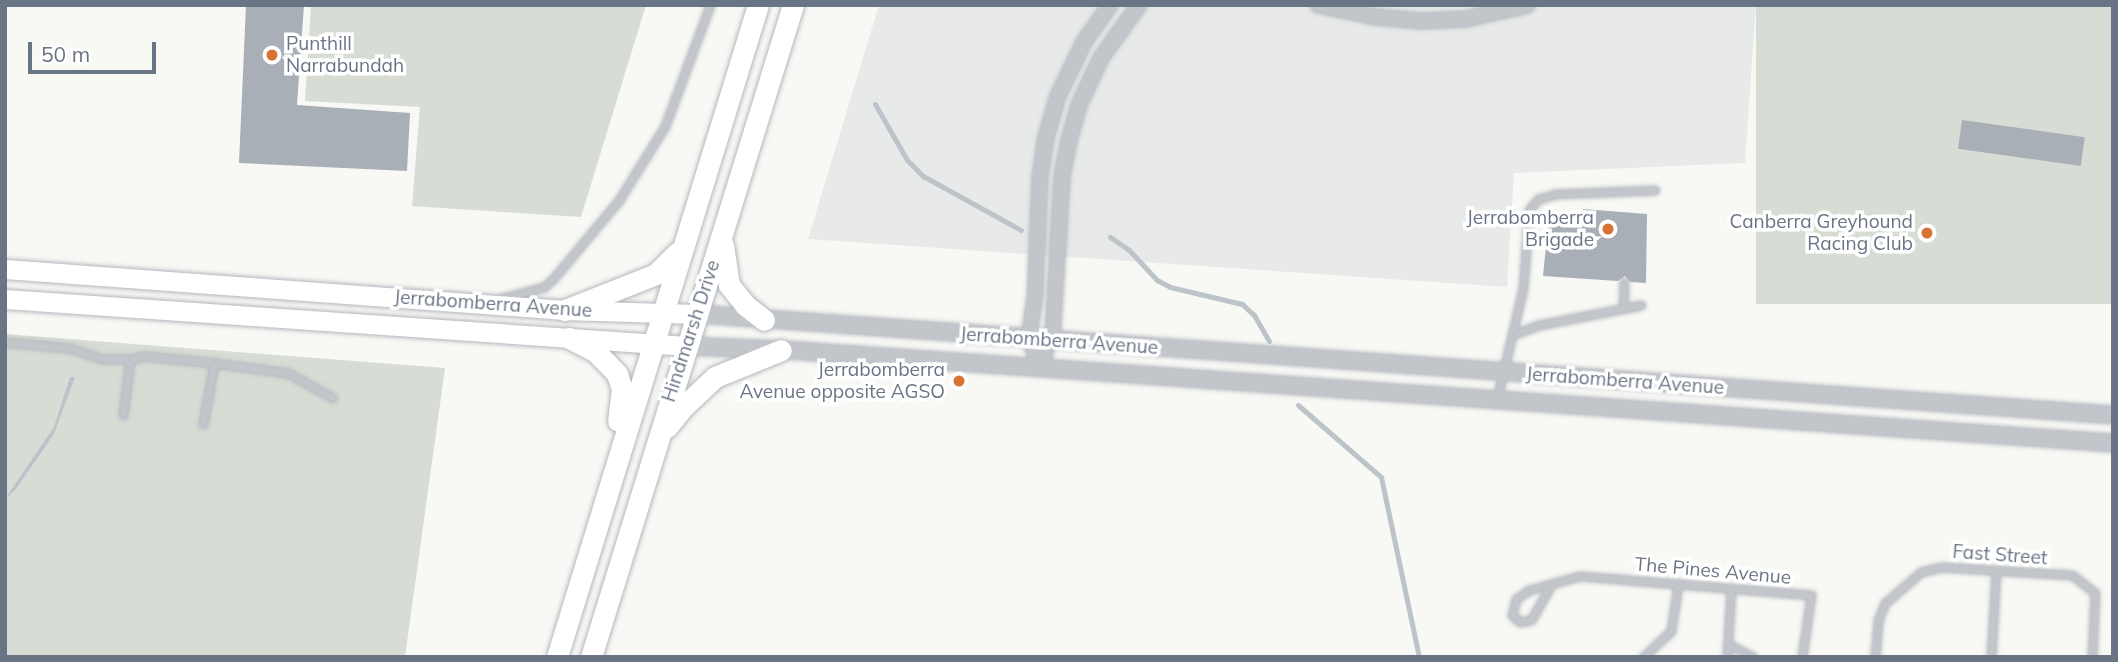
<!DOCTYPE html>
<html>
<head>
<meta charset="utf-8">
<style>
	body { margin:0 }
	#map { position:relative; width:2118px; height:662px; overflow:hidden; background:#f8f8f5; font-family:Mulish,sans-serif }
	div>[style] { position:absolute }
	.built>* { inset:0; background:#e8eae9 }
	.green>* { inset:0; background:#d7ddd5; transform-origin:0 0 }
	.water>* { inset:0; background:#bcc4ca }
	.stream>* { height:5px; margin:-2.5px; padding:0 2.5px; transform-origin:2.5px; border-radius:2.5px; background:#bcc4ca }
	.building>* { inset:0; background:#a9afb6; transform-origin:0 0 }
	.roads { filter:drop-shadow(0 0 2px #b4b8be) drop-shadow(0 0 2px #b4b8be) }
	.service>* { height:7px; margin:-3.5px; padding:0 3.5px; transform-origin:3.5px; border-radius:3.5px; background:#c2c5c9 }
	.minor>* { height:14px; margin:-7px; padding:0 7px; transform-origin:7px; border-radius:7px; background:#c2c5c9 }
	.tertiary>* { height:16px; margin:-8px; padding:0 8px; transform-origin:8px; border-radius:8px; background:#c2c5c9 }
	.secondary>* { height:19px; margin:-9.5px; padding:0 9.5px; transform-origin:9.5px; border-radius:9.5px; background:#fff }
	.primary>* { height:21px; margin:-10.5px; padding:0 10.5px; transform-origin:10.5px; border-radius:10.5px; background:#fff }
	.dots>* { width:19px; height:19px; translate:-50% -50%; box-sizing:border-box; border:4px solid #fff; border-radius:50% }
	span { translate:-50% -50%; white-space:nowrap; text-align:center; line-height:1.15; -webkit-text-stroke:7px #fff; paint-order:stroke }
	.poi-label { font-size:19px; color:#697485 }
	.left { translate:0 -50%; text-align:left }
	.right { translate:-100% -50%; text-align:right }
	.street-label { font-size:19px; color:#697485 }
	.frame { position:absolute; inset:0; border:7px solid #697485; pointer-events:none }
	.scale { position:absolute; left:28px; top:42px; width:128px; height:32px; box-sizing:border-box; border:4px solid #697485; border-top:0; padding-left:9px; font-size:21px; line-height:24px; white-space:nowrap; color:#697485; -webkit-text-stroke:5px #fff; paint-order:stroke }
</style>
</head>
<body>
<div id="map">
	<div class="built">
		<div style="clip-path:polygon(879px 5px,1756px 5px,1745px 163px,1514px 173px,1507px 287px,808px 239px)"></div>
	</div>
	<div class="green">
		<div style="clip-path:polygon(311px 5px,646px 5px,581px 217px,412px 206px,420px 107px,305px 101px)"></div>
		<div style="left:1756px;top:5px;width:357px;height:299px"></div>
		<div style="clip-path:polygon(5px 334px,445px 368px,405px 657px,5px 657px)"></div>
	</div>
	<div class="water">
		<div style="clip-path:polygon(70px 377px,75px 377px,54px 434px,16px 489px,5px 499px,54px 427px)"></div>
	</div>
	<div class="stream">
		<div style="left:875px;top:104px;width:64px;rotate:60.3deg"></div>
		<div style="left:907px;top:160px;width:23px;rotate:45deg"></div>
		<div style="left:923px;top:176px;width:112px;rotate:28.9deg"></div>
		<div style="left:1110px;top:237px;width:23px;rotate:34deg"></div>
		<div style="left:1129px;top:250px;width:41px;rotate:47deg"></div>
		<div style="left:1157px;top:280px;width:15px;rotate:28deg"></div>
		<div style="left:1170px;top:287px;width:74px;rotate:13.3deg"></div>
		<div style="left:1242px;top:304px;width:16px;rotate:43deg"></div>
		<div style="left:1254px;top:315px;width:30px;rotate:60deg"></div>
		<div style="left:1298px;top:405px;width:110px;rotate:40.9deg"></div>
		<div style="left:1381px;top:477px;width:184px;rotate:78.1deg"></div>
	</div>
	<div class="building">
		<div style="clip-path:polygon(246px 5px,304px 5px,297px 105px,410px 113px,407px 171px,239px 163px)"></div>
		<div style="left:1962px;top:120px;width:124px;height:29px;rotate:8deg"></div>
		<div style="clip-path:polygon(1583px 209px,1647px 214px,1646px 283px,1630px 282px,1625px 276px,1618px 281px,1543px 276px,1549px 217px,1582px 220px)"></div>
	</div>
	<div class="roads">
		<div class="service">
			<div style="left:499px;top:299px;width:47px;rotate:-14.9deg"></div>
			<div style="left:544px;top:287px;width:12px;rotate:-42deg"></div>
			<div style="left:553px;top:279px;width:103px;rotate:-50.1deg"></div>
			<div style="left:619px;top:200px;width:87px;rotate:-58.1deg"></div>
			<div style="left:665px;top:126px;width:129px;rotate:-69.6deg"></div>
			<div style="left:1623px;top:309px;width:27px;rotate:-88deg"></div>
			<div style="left:1515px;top:334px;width:26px;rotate:-21deg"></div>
			<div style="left:1539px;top:325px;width:104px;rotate:-11.1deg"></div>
			<div style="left:5px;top:342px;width:65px;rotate:5.3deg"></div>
			<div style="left:70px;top:348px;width:34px;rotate:19deg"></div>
			<div style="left:102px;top:359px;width:28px"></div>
			<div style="left:130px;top:359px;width:15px;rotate:-11deg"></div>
			<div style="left:145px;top:356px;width:69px;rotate:5.8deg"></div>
			<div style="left:214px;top:363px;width:62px;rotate:100.2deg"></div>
			<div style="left:214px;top:363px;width:75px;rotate:7.7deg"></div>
			<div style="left:288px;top:373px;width:51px;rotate:29.1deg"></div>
			<div style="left:1497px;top:399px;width:114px;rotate:-76.8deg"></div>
			<div style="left:1523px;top:288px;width:78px;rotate:-85.6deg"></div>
			<div style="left:1529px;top:210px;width:14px;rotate:-51deg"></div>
			<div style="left:1538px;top:199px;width:18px;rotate:-16deg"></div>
			<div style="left:1555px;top:194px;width:100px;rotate:-2.3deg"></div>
			<div style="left:123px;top:415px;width:56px;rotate:-82.9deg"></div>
			<div style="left:1551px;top:585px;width:40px;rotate:119.7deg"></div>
			<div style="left:1531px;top:620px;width:11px;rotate:170deg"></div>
			<div style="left:1520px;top:622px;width:11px;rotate:-139deg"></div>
			<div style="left:1512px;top:615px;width:16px;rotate:-76deg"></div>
			<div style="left:1516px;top:599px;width:16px;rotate:-35deg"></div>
			<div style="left:1529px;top:590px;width:53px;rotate:-15.4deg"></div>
			<div style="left:1580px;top:576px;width:232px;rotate:4.7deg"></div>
			<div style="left:1811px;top:595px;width:63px;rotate:98.3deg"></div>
			<div style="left:1730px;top:645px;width:26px;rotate:28deg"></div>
			<div style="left:1643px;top:657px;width:38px;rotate:-43deg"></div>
			<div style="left:1671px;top:631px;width:48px;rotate:-81.5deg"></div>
			<div style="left:1727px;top:657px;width:69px;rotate:-86.7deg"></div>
			<div style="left:1875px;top:657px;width:37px;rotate:-85deg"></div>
			<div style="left:1878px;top:620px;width:18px;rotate:-68deg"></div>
			<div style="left:1885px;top:603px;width:48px;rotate:-40.7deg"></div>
			<div style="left:1921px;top:572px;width:21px;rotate:-14deg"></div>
			<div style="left:1941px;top:567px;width:131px;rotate:3.5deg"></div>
			<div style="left:2072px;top:575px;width:29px;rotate:38deg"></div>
			<div style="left:2095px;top:593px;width:64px;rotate:92.7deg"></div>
			<div style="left:1991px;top:657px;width:87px;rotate:-86.7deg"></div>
		</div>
		<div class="minor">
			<div style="left:1318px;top:5px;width:59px;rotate:11.7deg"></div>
			<div style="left:1376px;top:17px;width:46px;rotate:5deg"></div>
			<div style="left:1422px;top:21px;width:44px;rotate:-2.6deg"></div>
			<div style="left:1466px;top:19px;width:63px;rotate:-12.9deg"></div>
			<div style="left:1040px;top:368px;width:41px;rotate:-71.6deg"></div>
			<div style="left:1053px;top:329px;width:153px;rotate:-86.6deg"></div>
			<div style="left:1062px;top:176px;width:33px;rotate:-79deg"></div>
			<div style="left:1068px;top:144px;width:41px;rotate:-74.2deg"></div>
			<div style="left:1079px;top:105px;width:52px;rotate:-64.9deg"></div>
			<div style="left:1101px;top:58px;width:65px;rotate:-54.4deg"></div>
			<div style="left:1040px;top:368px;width:32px;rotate:-110deg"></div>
			<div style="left:1029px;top:338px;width:42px;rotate:-81.9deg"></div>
			<div style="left:1035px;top:296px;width:119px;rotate:-87.6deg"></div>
			<div style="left:1040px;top:177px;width:40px;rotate:-81.5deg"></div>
			<div style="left:1046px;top:137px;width:43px;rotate:-73.7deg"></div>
			<div style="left:1058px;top:96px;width:60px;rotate:-64.3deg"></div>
			<div style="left:1084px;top:42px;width:45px;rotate:-54.9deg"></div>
		</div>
		<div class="tertiary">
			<div style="left:697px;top:314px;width:1420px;rotate:4.08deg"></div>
			<div style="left:687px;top:346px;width:99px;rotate:2.3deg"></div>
			<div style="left:786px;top:350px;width:1330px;rotate:4.01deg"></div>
		</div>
		<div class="secondary">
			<div style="left:5px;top:269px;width:561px;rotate:4.19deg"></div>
			<div style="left:565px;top:310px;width:132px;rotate:1.7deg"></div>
			<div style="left:5px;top:299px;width:684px;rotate:3.94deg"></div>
		</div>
		<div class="primary">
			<div style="left:723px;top:245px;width:40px;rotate:81.5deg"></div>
			<div style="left:729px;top:285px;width:26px;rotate:51deg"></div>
			<div style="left:745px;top:305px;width:24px;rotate:38deg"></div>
			<div style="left:565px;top:310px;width:98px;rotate:-21.6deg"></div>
			<div style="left:656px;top:274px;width:30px;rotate:-45deg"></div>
			<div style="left:569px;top:338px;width:30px;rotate:27deg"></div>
			<div style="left:596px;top:352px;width:30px;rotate:46deg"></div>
			<div style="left:617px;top:374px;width:16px;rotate:72deg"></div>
			<div style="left:622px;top:389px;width:32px;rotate:97deg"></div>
			<div style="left:667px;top:427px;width:27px;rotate:-51deg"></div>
			<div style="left:684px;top:406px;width:42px;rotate:-43.1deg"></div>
			<div style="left:715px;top:377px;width:71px;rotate:-22.2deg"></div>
			<div style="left:557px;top:657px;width:682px;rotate:-72.87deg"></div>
			<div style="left:591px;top:657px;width:683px;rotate:-72.79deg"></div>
		</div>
	</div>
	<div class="dots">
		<div style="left:272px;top:55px;background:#d97334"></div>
		<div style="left:1608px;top:229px;background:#d97334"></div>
		<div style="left:1927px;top:233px;background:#d97334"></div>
		<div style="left:959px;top:381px;background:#d97334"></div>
	</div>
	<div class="poi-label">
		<span class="left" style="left:286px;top:55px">Punthill<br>Narrabundah</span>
		<span class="right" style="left:1594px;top:229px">Jerrabomberra<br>Brigade</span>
		<span class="right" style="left:1913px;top:233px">Canberra Greyhound<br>Racing Club</span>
		<span class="right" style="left:945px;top:381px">Jerrabomberra<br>Avenue opposite AGSO</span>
	</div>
	<div class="street-label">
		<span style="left:493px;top:304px;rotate:4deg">Jerrabomberra Avenue</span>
		<span style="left:691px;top:331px;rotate:-72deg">Hindmarsh Drive</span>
		<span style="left:1059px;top:341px;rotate:4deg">Jerrabomberra Avenue</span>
		<span style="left:1625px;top:381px;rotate:4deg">Jerrabomberra Avenue</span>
		<span style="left:2000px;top:555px;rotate:4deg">Fast Street</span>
		<span style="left:1713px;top:571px;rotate:5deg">The Pines Avenue</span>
	</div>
	<div class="frame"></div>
	<div class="scale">50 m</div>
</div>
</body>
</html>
